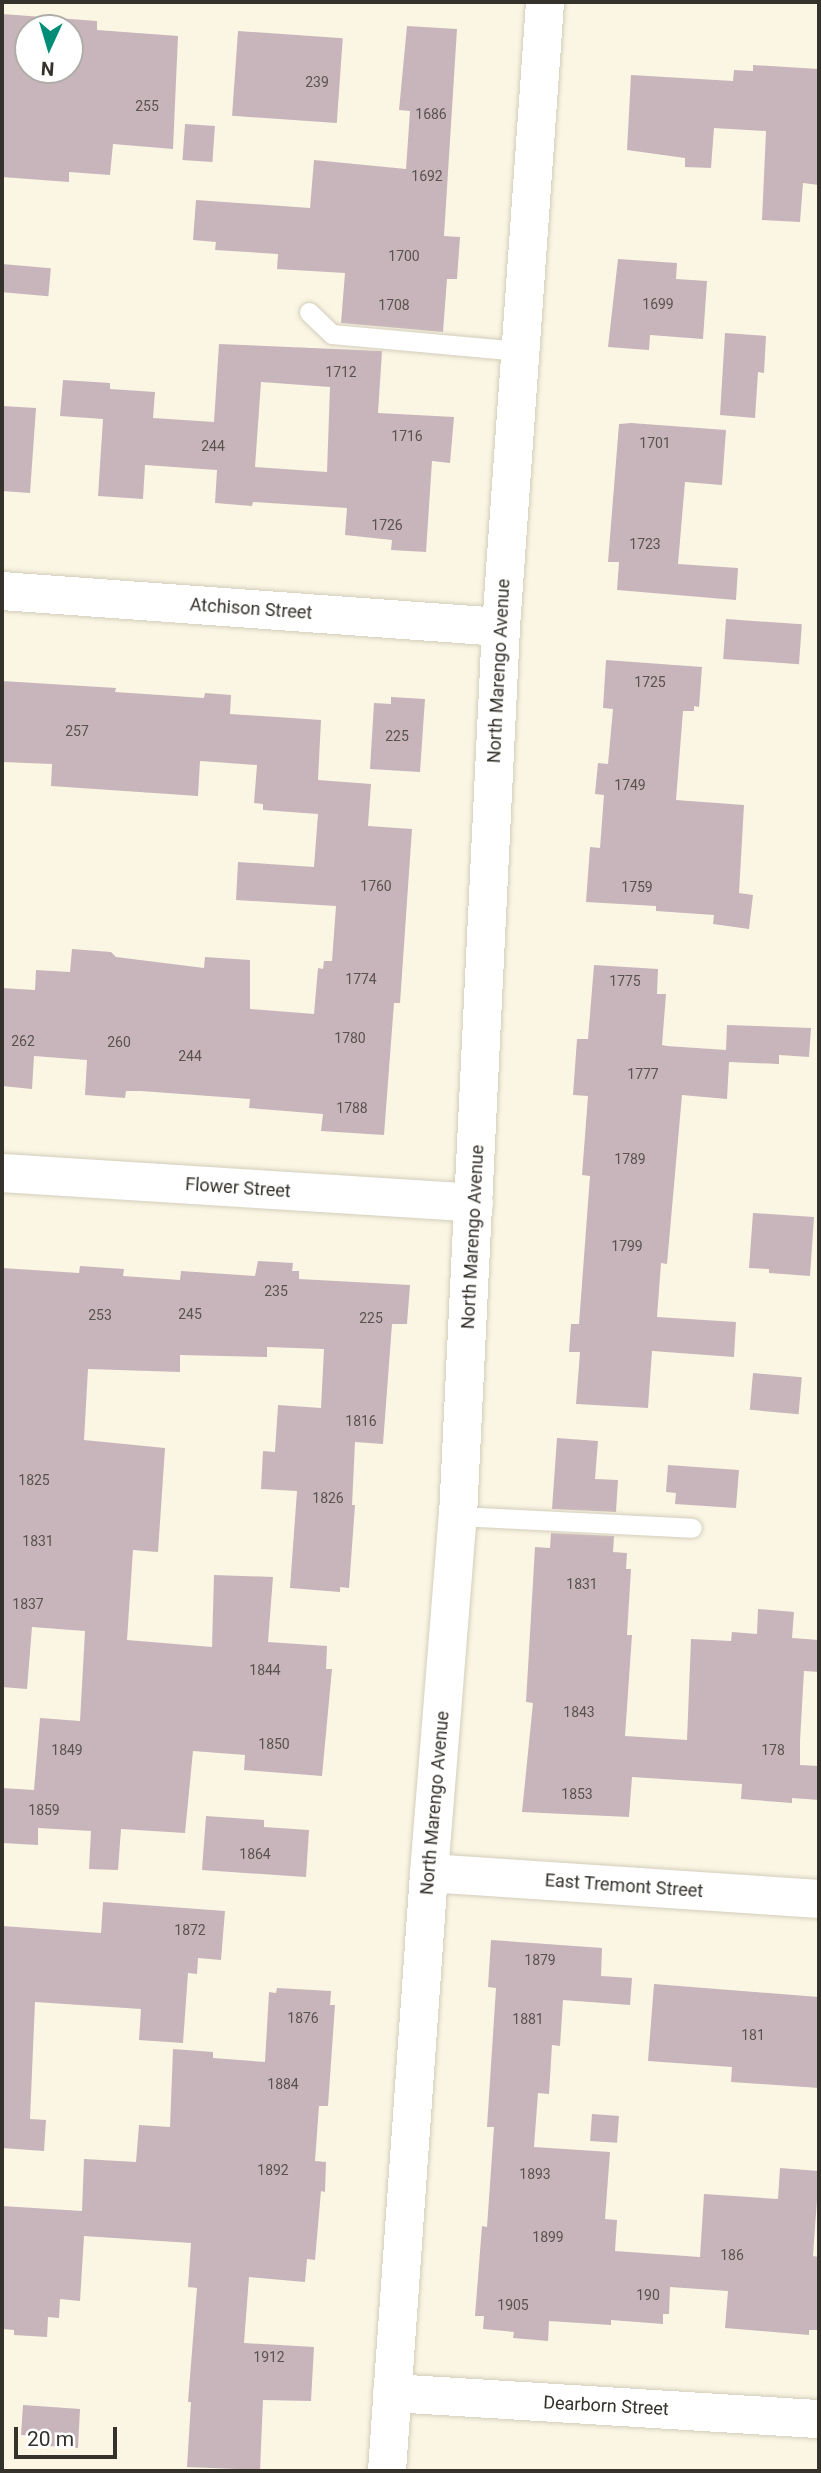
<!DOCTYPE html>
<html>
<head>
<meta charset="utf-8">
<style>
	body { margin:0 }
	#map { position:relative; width:821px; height:2473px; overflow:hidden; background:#fbf6e4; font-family:Roboto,sans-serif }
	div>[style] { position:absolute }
	.building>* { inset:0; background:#c8b5bc; transform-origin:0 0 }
	.roads { filter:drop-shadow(0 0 2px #d3cdbc) drop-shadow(0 0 2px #d3cdbc) }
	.service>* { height:19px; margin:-9.5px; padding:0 9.5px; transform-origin:9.5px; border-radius:9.5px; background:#fff }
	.minor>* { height:38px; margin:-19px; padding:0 19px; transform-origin:19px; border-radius:19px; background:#fff }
	.tertiary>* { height:38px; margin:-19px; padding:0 19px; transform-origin:19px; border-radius:19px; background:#fff }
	span { translate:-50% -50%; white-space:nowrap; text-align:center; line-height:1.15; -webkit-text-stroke:7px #fff; paint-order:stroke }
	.number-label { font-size:14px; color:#59534f }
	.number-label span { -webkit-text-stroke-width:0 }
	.street-label { font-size:18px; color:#34322b }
	.frame { position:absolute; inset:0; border:4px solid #34322b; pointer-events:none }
	.north { position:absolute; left:14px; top:14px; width:70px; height:70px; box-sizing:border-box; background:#fff; border:2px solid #aeadaa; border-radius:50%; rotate:184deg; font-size:19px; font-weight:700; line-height:28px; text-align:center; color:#34322b }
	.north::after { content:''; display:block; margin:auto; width:24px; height:32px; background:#008d77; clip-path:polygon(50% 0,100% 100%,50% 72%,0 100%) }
	.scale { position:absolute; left:14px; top:2427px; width:103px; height:32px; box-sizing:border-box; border:4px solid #34322b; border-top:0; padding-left:9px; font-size:21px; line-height:24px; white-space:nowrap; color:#34322b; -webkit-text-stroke:5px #fff; paint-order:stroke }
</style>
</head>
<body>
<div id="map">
	<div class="building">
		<div style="clip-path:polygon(evenodd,2px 14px,97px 21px,97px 30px,178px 36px,173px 149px,113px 144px,110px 175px,69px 172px,69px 182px,2px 177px,2px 14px,28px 28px,70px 28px,70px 70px,28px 70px,28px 28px)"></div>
		<div style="clip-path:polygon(407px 26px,457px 29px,444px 236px,460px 237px,457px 279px,447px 279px,443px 332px,341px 323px,345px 273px,277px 269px,278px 254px,215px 250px,216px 242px,193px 240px,196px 200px,310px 208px,314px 160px,406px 169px,410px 111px,399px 110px)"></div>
		<div style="left:238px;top:31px;width:105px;height:85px;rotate:4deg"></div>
		<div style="clip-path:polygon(753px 65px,819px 69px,819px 185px,803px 183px,800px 222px,762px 220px,766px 131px,714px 128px,711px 168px,685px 167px,685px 158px,627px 150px,631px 75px,733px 81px,734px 70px,753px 71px)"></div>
		<div style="left:185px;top:124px;width:30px;height:36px;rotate:4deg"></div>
		<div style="clip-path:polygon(618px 259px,677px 263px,676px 279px,707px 281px,703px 339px,650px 335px,649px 350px,608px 347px)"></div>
		<div style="left:2px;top:264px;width:49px;height:28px;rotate:5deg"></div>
		<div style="clip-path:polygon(725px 333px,766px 336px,764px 373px,758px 372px,755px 418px,720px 415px)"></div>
		<div style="clip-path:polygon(evenodd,219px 344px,382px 351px,378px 413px,454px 417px,450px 463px,432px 461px,426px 552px,391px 550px,392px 540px,345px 535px,347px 508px,253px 502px,252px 506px,215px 503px,217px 470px,145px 465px,143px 499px,98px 496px,103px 419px,60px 416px,63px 380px,110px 383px,110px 389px,155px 392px,153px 418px,214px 422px,219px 344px,261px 382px,330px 387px,327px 472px,255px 467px,261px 382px)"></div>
		<div style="clip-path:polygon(2px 406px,36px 408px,30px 493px,2px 491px)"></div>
		<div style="clip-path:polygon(631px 423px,726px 430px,722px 485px,685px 482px,678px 564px,738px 568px,736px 600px,617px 590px,619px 562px,608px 562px,619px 424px)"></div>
		<div style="left:726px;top:619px;width:76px;height:40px;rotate:4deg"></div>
		<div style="clip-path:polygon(606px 660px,702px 667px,699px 707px,694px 706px,694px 711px,683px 711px,676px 800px,744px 805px,739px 893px,753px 895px,749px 929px,713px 924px,714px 915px,656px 911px,656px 906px,586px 902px,590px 847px,600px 848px,604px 795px,595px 794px,598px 763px,608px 764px,613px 709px,603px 708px)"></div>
		<div style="clip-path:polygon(2px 681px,116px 688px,115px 692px,204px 698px,205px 693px,231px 695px,230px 714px,321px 720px,318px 780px,371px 784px,368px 826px,412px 829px,400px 1003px,394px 1003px,384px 1135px,321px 1131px,323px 1114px,249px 1108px,250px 1099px,141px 1091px,126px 1091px,125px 1098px,85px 1095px,87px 1060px,34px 1056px,32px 1089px,2px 1086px,2px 988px,35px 990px,36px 970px,70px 972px,72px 949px,111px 952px,116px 957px,204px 968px,205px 957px,250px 960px,250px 1009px,314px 1014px,318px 968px,323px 969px,324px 961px,332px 961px,336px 906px,236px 900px,238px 862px,314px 867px,318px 814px,263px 810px,263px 804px,254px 803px,257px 765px,200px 761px,198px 796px,51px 786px,52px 764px,2px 762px)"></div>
		<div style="clip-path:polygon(391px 697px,425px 699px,420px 772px,370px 769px,374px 703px,391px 704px)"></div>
		<div style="clip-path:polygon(594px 965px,658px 969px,657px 994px,666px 994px,662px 1045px,667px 1046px,726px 1050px,727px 1025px,811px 1028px,809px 1057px,779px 1055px,779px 1064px,729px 1062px,727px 1099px,682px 1095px,667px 1264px,661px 1263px,657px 1317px,736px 1322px,734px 1357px,652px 1351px,648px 1408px,576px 1404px,580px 1352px,569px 1352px,571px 1324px,579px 1324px,590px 1176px,582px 1175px,588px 1096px,573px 1095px,577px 1039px,588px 1039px)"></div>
		<div style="clip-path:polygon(753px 1213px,814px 1217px,810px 1276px,769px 1273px,769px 1269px,749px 1268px)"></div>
		<div style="clip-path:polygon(258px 1261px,293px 1263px,292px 1271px,299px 1271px,299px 1279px,410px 1285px,407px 1324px,392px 1324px,383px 1444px,355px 1442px,352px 1505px,355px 1505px,349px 1588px,340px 1587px,340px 1592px,290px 1588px,297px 1491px,261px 1489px,263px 1451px,275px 1452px,278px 1405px,321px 1408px,324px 1349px,267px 1347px,267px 1357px,180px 1355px,180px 1372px,88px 1369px,84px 1440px,165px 1448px,158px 1552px,133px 1550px,127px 1640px,212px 1647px,214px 1575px,273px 1577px,268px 1642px,327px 1646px,326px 1669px,332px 1669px,322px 1776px,244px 1770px,245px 1755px,193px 1751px,185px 1833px,121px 1829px,118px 1870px,89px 1869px,91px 1831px,38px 1828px,38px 1845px,2px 1843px,2px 1788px,34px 1790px,40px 1718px,80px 1721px,85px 1631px,32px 1627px,27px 1689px,2px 1687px,2px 1268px,79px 1273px,80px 1266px,124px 1269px,123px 1276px,180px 1280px,181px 1271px,255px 1276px)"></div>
		<div style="left:753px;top:1373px;width:49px;height:37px;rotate:5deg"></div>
		<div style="clip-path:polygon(557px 1438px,598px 1441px,595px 1479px,618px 1480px,616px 1512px,552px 1509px)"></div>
		<div style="clip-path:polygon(668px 1465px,739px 1470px,736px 1508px,675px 1504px,676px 1493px,666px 1492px)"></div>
		<div style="clip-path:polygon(551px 1533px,614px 1536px,613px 1552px,627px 1553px,626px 1569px,631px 1569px,627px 1635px,632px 1635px,625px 1736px,687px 1740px,691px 1639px,731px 1641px,732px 1632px,757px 1634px,758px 1609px,794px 1612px,792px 1638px,819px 1640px,819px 1672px,804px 1671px,800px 1741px,800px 1765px,819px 1766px,819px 1800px,792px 1798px,792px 1803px,741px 1799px,742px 1784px,632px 1777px,629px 1817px,522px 1812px,533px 1703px,526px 1702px,535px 1547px,550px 1548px)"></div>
		<div style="clip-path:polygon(206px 1816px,264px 1820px,264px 1827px,309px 1830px,306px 1877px,202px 1870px)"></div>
		<div style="clip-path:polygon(103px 1902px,225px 1911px,221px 1960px,198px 1958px,197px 1974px,188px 1973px,183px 2043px,139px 2040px,141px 2009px,35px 2002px,30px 2119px,46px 2120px,44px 2151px,2px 2148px,2px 1926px,101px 1933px)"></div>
		<div style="clip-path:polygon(491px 1940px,602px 1948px,601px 1976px,632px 1978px,630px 2005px,563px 2000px,560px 2046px,552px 2045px,549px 2094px,538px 2093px,534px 2147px,610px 2152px,605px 2219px,617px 2220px,615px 2251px,700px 2257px,704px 2194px,778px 2199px,780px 2168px,819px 2171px,813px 2256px,819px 2257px,819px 2330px,809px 2330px,809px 2335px,725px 2328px,728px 2291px,670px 2287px,669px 2314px,663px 2314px,663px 2324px,611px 2320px,611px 2325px,549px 2321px,548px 2341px,513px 2338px,514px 2332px,483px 2329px,484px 2316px,475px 2316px,482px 2226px,487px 2227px,494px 2127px,487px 2127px,496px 1988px,488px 1987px)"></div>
		<div style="clip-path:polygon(654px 1984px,819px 1997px,819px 2088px,731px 2082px,732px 2067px,648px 2061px)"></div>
		<div style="clip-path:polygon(277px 1988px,331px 1991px,330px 2005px,335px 2005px,328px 2106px,319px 2106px,315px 2161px,326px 2162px,325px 2192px,321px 2191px,315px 2260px,307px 2259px,305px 2282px,249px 2277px,244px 2343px,314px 2347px,311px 2401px,263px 2400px,260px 2470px,187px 2467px,191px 2402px,188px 2402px,197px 2288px,188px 2287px,191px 2243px,84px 2236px,80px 2301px,60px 2299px,59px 2318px,48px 2317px,47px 2337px,14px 2335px,14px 2330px,2px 2329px,2px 2206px,82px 2211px,84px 2159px,136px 2162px,139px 2125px,170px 2127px,173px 2049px,213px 2052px,213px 2058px,265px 2062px,269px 1992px,276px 1993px)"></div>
		<div style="left:592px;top:2114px;width:27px;height:27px;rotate:4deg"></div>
		<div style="clip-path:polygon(23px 2405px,80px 2409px,78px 2448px,49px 2446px,49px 2436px,21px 2435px)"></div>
	</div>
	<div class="roads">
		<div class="service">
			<div style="left:309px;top:312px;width:32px;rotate:44deg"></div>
			<div style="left:332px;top:334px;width:188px;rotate:5.2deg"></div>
			<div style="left:458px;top:1516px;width:234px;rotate:2.9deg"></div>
		</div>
		<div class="minor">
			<div style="left:2px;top:591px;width:500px;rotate:4.13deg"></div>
			<div style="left:2px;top:1173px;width:473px;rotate:3.6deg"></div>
			<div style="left:429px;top:1873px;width:391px;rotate:3.8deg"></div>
			<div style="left:392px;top:2393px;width:428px;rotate:3.5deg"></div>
		</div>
		<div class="tertiary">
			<div style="left:387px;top:2471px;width:599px;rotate:-85.98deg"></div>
			<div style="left:429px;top:1873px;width:358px;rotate:-85.4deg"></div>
			<div style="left:458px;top:1516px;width:890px;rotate:-87.23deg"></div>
			<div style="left:501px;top:627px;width:627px;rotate:-85.97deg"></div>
		</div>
	</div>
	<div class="number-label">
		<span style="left:317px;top:82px">239</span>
		<span style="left:147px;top:106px">255</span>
		<span style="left:431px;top:114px">1686</span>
		<span style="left:427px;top:176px">1692</span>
		<span style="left:404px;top:256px">1700</span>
		<span style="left:658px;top:304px">1699</span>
		<span style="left:394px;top:305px">1708</span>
		<span style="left:341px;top:372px">1712</span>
		<span style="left:407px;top:436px">1716</span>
		<span style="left:655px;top:443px">1701</span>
		<span style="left:213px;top:446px">244</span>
		<span style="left:387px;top:525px">1726</span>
		<span style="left:645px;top:544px">1723</span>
		<span style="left:650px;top:682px">1725</span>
		<span style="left:77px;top:731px">257</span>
		<span style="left:397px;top:736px">225</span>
		<span style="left:630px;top:785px">1749</span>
		<span style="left:376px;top:886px">1760</span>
		<span style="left:637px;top:887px">1759</span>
		<span style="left:361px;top:979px">1774</span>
		<span style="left:625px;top:981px">1775</span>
		<span style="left:350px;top:1038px">1780</span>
		<span style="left:23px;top:1041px">262</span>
		<span style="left:119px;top:1042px">260</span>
		<span style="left:190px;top:1056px">244</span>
		<span style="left:643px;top:1074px">1777</span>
		<span style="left:352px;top:1108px">1788</span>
		<span style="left:630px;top:1159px">1789</span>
		<span style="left:627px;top:1246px">1799</span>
		<span style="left:276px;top:1291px">235</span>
		<span style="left:190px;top:1314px">245</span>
		<span style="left:100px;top:1315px">253</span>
		<span style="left:371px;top:1318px">225</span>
		<span style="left:361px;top:1421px">1816</span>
		<span style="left:34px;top:1480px">1825</span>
		<span style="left:328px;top:1498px">1826</span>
		<span style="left:38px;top:1541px">1831</span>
		<span style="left:582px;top:1584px">1831</span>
		<span style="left:28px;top:1604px">1837</span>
		<span style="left:265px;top:1670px">1844</span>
		<span style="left:579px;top:1712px">1843</span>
		<span style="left:274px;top:1744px">1850</span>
		<span style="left:67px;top:1750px">1849</span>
		<span style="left:773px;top:1750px">178</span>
		<span style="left:577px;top:1794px">1853</span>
		<span style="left:44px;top:1810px">1859</span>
		<span style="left:255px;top:1854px">1864</span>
		<span style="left:190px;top:1930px">1872</span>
		<span style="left:540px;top:1960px">1879</span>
		<span style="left:303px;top:2018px">1876</span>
		<span style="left:528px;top:2019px">1881</span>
		<span style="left:753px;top:2035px">181</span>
		<span style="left:283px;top:2084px">1884</span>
		<span style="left:273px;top:2170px">1892</span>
		<span style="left:535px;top:2174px">1893</span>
		<span style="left:548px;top:2237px">1899</span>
		<span style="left:732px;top:2255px">186</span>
		<span style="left:648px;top:2295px">190</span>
		<span style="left:513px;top:2305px">1905</span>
		<span style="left:269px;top:2357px">1912</span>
	</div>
	<div class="street-label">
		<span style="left:251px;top:609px;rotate:4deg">Atchison Street</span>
		<span style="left:499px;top:671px;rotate:-87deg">North Marengo Avenue</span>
		<span style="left:238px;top:1188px;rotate:4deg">Flower Street</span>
		<span style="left:473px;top:1237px;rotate:-87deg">North Marengo Avenue</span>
		<span style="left:435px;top:1803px;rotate:-85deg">North Marengo Avenue</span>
		<span style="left:624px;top:1886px;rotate:4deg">East Tremont Street</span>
		<span style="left:606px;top:2406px;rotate:3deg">Dearborn Street</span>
	</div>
	<div class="frame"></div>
	<div class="north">N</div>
	<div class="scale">20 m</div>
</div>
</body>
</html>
